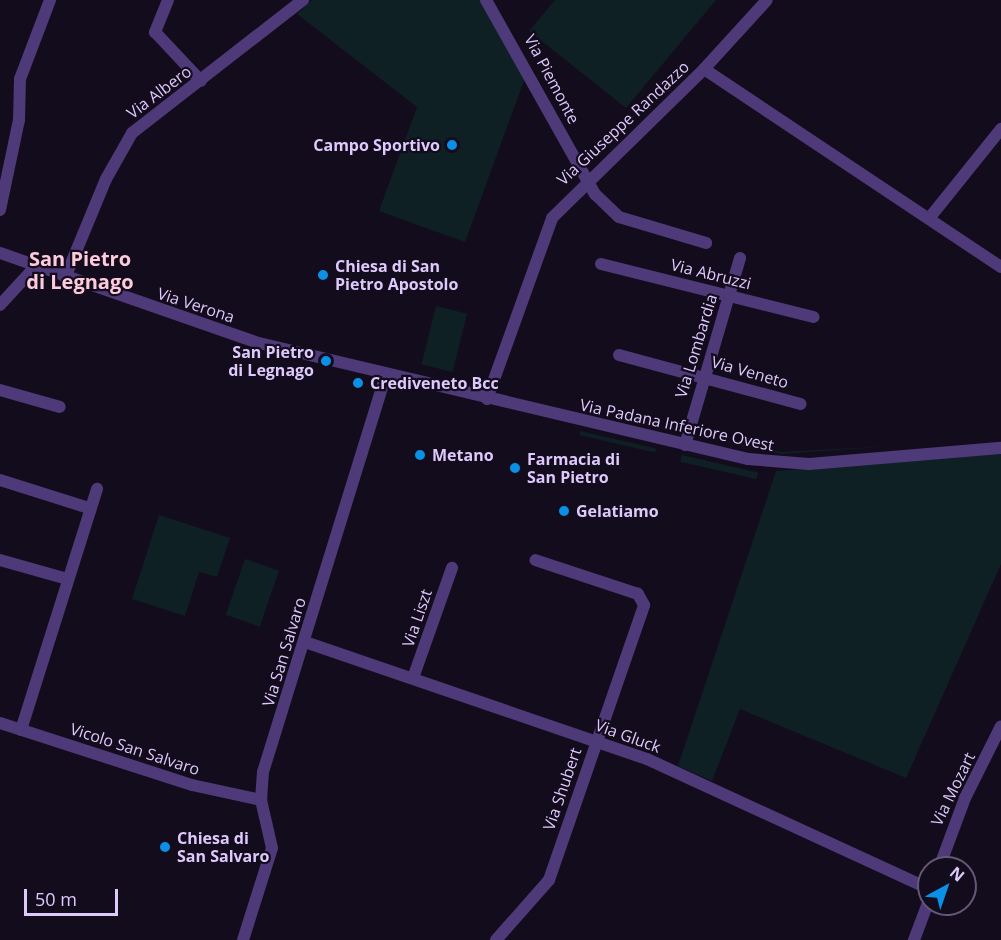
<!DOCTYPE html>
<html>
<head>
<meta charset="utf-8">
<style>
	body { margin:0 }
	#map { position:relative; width:1001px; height:940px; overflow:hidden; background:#130c1c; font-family:"Open Sans",sans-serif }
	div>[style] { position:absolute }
	.green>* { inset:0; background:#0f2025; transform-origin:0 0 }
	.minor>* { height:12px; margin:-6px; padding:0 6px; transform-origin:6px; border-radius:6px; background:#4e3979 }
	.dots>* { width:16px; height:16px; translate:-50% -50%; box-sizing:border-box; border:3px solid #130c1c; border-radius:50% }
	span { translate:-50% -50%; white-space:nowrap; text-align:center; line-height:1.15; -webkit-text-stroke:4.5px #130c1c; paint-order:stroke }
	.street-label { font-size:16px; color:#dec9fd }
	.poi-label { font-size:16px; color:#dec9fd; font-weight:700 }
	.right { translate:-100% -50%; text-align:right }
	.left { translate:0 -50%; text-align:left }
	.quarter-label { font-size:20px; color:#fdcbdc; font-weight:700 }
	.north { position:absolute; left:917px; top:856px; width:60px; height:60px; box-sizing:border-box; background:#130c1c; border:2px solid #645876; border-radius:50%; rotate:40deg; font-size:16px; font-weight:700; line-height:24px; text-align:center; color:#dec9fd }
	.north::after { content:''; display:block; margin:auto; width:21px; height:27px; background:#0a90e7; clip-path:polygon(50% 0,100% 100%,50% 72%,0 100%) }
	.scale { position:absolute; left:24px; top:889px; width:94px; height:27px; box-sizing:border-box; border:3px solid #dec9fd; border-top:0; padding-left:8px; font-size:18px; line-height:21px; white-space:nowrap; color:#dec9fd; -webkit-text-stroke:4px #130c1c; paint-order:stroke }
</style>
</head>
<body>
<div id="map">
	<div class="green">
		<div style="clip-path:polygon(312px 0,483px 0,525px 78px,465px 242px,379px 211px,417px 107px,297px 14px)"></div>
		<div style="clip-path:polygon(555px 0,716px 0,626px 108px,529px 31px)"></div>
		<div style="left:436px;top:306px;width:32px;height:60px;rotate:14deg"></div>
		<div style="left:580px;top:431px;width:78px;height:4px;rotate:13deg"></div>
		<div style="clip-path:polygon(701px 437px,782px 452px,893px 446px,781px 454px)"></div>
		<div style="clip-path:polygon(1001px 454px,1001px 564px,906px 778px,740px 709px,712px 781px,678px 766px,776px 471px)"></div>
		<div style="left:682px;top:455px;width:78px;height:7px;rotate:13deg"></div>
		<div style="clip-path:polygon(159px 515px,230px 538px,217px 577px,199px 572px,185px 616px,132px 599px)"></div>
		<div style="left:245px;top:559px;width:36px;height:59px;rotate:19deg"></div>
	</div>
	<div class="minor">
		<div style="left:168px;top:0;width:35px;rotate:112deg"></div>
		<div style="left:155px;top:32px;width:67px;rotate:46.8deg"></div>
		<div style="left:486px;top:0;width:223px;rotate:60.7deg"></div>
		<div style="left:595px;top:194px;width:33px;rotate:44deg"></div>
		<div style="left:619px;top:217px;width:91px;rotate:16.6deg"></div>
		<div style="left:704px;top:69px;width:93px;rotate:-47.6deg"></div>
		<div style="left:0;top:210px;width:92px;rotate:-78.1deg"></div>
		<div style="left:19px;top:120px;width:41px;rotate:-88.6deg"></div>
		<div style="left:20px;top:79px;width:85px;rotate:-69.2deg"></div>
		<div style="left:931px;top:216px;width:112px;rotate:-51.2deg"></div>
		<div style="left:0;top:253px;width:274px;rotate:19.2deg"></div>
		<div style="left:259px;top:343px;width:503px;rotate:13.34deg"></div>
		<div style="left:748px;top:459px;width:61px;rotate:4.7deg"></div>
		<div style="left:809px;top:464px;width:193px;rotate:-4.8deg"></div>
		<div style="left:601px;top:264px;width:219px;rotate:14deg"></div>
		<div style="left:65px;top:278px;width:107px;rotate:-67.5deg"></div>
		<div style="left:106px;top:179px;width:53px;rotate:-60.5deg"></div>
		<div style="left:132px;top:133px;width:217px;rotate:-37.9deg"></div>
		<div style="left:0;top:305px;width:52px;rotate:-47.4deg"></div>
		<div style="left:619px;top:355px;width:188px;rotate:15.1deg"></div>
		<div style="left:0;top:390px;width:62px;rotate:15.8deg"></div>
		<div style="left:487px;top:399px;width:192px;rotate:-70.2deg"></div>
		<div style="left:552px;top:218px;width:213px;rotate:-44.4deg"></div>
		<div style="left:704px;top:69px;width:357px;rotate:33.7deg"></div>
		<div style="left:685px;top:445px;width:195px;rotate:-73.6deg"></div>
		<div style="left:0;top:480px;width:93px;rotate:17.5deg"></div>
		<div style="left:0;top:560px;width:70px;rotate:15.8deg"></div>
		<div style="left:305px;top:642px;width:361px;rotate:18.9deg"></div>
		<div style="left:647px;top:759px;width:311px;rotate:24.7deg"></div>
		<div style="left:413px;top:678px;width:117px;rotate:-70.5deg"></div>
		<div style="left:0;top:723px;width:202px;rotate:17.9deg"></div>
		<div style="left:192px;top:785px;width:71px;rotate:12.3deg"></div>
		<div style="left:21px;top:730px;width:253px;rotate:-72.5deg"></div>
		<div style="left:939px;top:868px;width:75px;rotate:-69.6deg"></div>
		<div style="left:965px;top:798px;width:80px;rotate:-63.4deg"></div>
		<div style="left:243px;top:940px;width:96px;rotate:-72.5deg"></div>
		<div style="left:272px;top:848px;width:49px;rotate:-102.9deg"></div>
		<div style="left:261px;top:800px;width:28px;rotate:-86deg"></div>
		<div style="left:263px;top:772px;width:416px;rotate:-72.8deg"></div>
		<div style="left:496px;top:940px;width:80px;rotate:-48.5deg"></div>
		<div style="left:549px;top:880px;width:291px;rotate:-70.9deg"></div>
		<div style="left:644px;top:605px;width:13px;rotate:-119deg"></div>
		<div style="left:638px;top:594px;width:108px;rotate:-161.7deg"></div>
		<div style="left:914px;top:940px;width:43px;rotate:-69.4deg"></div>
	</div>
	<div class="dots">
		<div style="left:452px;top:145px;background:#0a90e7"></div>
		<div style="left:323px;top:275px;background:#0a90e7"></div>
		<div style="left:326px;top:361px;background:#0a90e7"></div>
		<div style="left:358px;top:383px;background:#0a90e7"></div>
		<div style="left:420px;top:455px;background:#0a90e7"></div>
		<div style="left:515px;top:468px;background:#0a90e7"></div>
		<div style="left:564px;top:511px;background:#0a90e7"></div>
		<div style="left:165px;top:847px;background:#0a90e7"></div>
	</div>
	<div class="street-label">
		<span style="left:552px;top:79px;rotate:62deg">Via Piemonte</span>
		<span style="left:159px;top:92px;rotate:-37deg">Via Albero</span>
		<span style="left:623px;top:123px;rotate:-43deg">Via Giuseppe Randazzo</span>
		<span style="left:711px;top:274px;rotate:14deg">Via Abruzzi</span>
		<span style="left:196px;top:305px;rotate:18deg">Via Verona</span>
		<span style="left:696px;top:346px;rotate:-73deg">Via Lombardia</span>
		<span style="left:750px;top:372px;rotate:16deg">Via Veneto</span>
		<span style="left:677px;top:425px;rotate:12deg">Via Padana Inferiore Ovest</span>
		<span style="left:417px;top:618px;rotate:-71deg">Via Liszt</span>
		<span style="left:284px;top:652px;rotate:-73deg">Via San Salvaro</span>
		<span style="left:628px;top:736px;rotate:20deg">Via Gluck</span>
		<span style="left:135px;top:749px;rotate:18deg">Vicolo San Salvaro</span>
		<span style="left:562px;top:789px;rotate:-71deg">Via Shubert</span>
		<span style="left:953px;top:789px;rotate:-64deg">Via Mozart</span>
	</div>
	<div class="poi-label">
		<span class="right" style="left:440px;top:145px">Campo Sportivo</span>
		<span class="left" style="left:335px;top:275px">Chiesa di San<br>Pietro Apostolo</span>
		<span class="right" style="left:314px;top:361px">San Pietro<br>di Legnago</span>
		<span class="left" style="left:370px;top:383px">Crediveneto Bcc</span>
		<span class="left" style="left:432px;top:455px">Metano</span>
		<span class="left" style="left:527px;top:468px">Farmacia di<br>San Pietro</span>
		<span class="left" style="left:576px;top:511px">Gelatiamo</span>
		<span class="left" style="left:177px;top:847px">Chiesa di<br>San Salvaro</span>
	</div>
	<div class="quarter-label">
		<span style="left:80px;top:270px">San Pietro<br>di Legnago</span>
	</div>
	<div class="north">N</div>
	<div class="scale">50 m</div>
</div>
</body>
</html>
